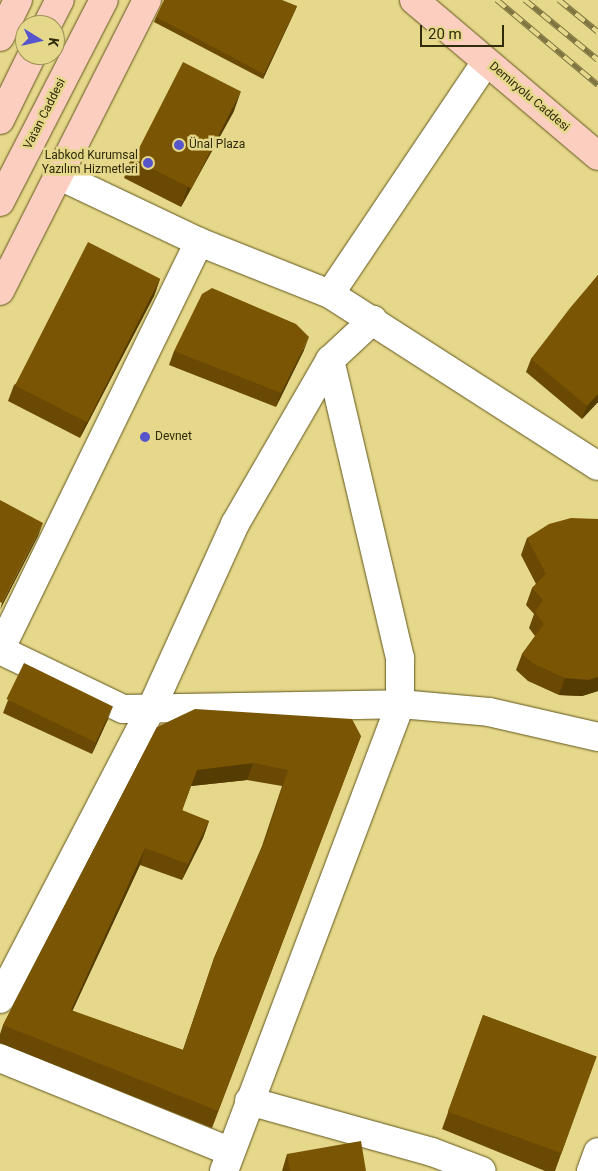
<!DOCTYPE html>
<html>
<head>
<meta charset="utf-8">
<style>
	body { margin:0 }
	#map { position:relative; width:598px; height:1171px; overflow:hidden; background:#e6d88b; font-family:Roboto,sans-serif }
	div>[style] { position:absolute }
	.roads { filter:drop-shadow(0 0 1px #61561c) drop-shadow(0 0 1px #61561c) }
	.minor>* { height:28px; margin:-14px; padding:0 14px; transform-origin:14px; border-radius:14px; background:#fff }
	.major>* { height:28px; margin:-14px; padding:0 14px; transform-origin:14px; border-radius:14px; background:#fbcec0 }
	.rail>* { height:5.5px; margin-top:-2.75px; transform-origin:0; background:repeating-linear-gradient(90deg,#e6d88b 0 11px,#7e7541 0 22px); box-sizing:border-box; border-block:1px solid #7e7541 }
	.wall>* { inset:0; background:#694903 }
	.shaded-wall>* { inset:0; background:#553c03 }
	.building>* { inset:0; background:#7a5504; transform-origin:0 0 }
	.dots>* { width:14px; height:14px; translate:-50% -50%; box-sizing:border-box; border:2px solid #e6d88b; border-radius:50% }
	span { translate:-50% -50%; white-space:nowrap; text-align:center; line-height:1.15; -webkit-text-stroke:5px #e6d88b; paint-order:stroke }
	.street-label { font-size:12px; color:#302b0a }
	.poi-label { font-size:12px; color:#302b0a }
	.left { translate:0 -50%; text-align:left }
	.right { translate:-100% -50%; text-align:right }
	.north { position:absolute; left:15px; top:15px; width:50px; height:50px; box-sizing:border-box; background:#e6d88b; border:1px solid #9d9357; border-radius:50%; rotate:99deg; font-size:14px; font-weight:700; line-height:20px; text-align:center; color:#302b0a }
	.north::after { content:''; display:block; margin:auto; width:18px; height:22px; background:#5755cc; clip-path:polygon(50% 0,100% 100%,50% 72%,0 100%) }
	.scale { position:absolute; left:420px; top:25px; width:84px; height:22px; box-sizing:border-box; border:2px solid #302b0a; border-top:0; padding-left:6px; font-size:15px; line-height:18px; white-space:nowrap; color:#302b0a; -webkit-text-stroke:4px #e6d88b; paint-order:stroke }
</style>
</head>
<body>
<div id="map">
	<div class="roads">
		<div class="minor">
			<div style="left:58px;top:175px;width:156px;rotate:25.4deg"></div>
			<div style="left:199px;top:242px;width:141px;rotate:21.7deg"></div>
			<div style="left:330px;top:294px;width:318px;rotate:32.7deg"></div>
			<div style="left:330px;top:294px;width:280px;rotate:-56.1deg"></div>
			<div style="left:0;top:650px;width:136px;rotate:25.6deg"></div>
			<div style="left:123px;top:709px;width:277px;rotate:-1deg"></div>
			<div style="left:400px;top:704px;width:89px;rotate:5.1deg"></div>
			<div style="left:489px;top:712px;width:112px;rotate:12.9deg"></div>
			<div style="left:0;top:650px;width:454px;rotate:-64deg"></div>
			<div style="left:0;top:999px;width:329px;rotate:-62.5deg"></div>
			<div style="left:152px;top:707px;width:201px;rotate:-65.6deg"></div>
			<div style="left:235px;top:524px;width:190px;rotate:-59.9deg"></div>
			<div style="left:330px;top:360px;width:59px;rotate:-42.9deg"></div>
			<div style="left:0;top:1058px;width:249px;rotate:22.1deg"></div>
			<div style="left:249px;top:1101px;width:190px;rotate:15.6deg"></div>
			<div style="left:432px;top:1152px;width:53px;rotate:20.8deg"></div>
			<div style="left:224px;top:1171px;width:499px;rotate:-69.3deg"></div>
			<div style="left:400px;top:704px;width:46px;rotate:-90deg"></div>
			<div style="left:400px;top:658px;width:306px;rotate:-103.2deg"></div>
			<div style="left:591px;top:1171px;width:20px;rotate:-70deg"></div>
		</div>
		<div class="major">
			<div style="left:414px;top:0;width:241px;rotate:40.3deg"></div>
			<div style="left:47px;top:25px;width:28px;rotate:-63deg"></div>
			<div style="left:0;top:37px;width:41px;rotate:-64.1deg"></div>
			<div style="left:0;top:120px;width:72px;rotate:-63.8deg"></div>
			<div style="left:0;top:202px;width:227px;rotate:-62.8deg"></div>
			<div style="left:0;top:291px;width:326px;rotate:-63.2deg"></div>
		</div>
	</div>
	<div class="rail">
		<div style="left:497px;top:0;width:132px;rotate:40.1deg"></div>
		<div style="left:525px;top:0;width:94px;rotate:39.4deg"></div>
		<div style="left:559px;top:0;width:50px;rotate:39.4deg"></div>
	</div>
	<div class="wall">
		<div style="clip-path:polygon(297px 6px,263px 79px,154px 22px,156px 17px)"></div>
		<div style="clip-path:polygon(234px 111px,181px 207px,124px 178px,131px 158px)"></div>
		<div style="clip-path:polygon(598px 275px,598px 402px,582px 419px,526px 372px,531px 359px)"></div>
		<div style="clip-path:polygon(160px 279px,154px 296px,80px 438px,8px 401px,14px 385px)"></div>
		<div style="clip-path:polygon(304px 350px,276px 407px,169px 365px,174px 351px)"></div>
		<div style="clip-path:polygon(598px 519px,598px 691px,582px 696px,559px 695px,528px 681px,516px 670px,522px 654px,535px 636px,529px 628px,534px 614px,526px 605px,532px 588px,536px 584px,521px 555px,527px 538px)"></div>
		<div style="clip-path:polygon(8px 700px,108px 719px,92px 754px,3px 713px)"></div>
		<div style="clip-path:polygon(evenodd,157px 727px,361px 736px,212px 1128px,0 1043px,0 1034px,3px 1025px,157px 727px,247px 780px,282px 786px,262px 846px,214px 958px,183px 1050px,72px 1011px,140px 865px,182px 880px,203px 838px,209px 821px,182px 811px,191px 786px,247px 780px)"></div>
		<div style="clip-path:polygon(483px 1015px,596px 1057px,555px 1171px,545px 1171px,442px 1129px)"></div>
		<div style="clip-path:polygon(287px 1154px,366px 1171px,282px 1171px)"></div>
	</div>
	<div class="shaded-wall">
		<div style="clip-path:polygon(297px 6px,295px 11px,263px 79px,264px 74px)"></div>
		<div style="clip-path:polygon(241px 91px,234px 111px,181px 207px,188px 186px)"></div>
		<div style="clip-path:polygon(160px 279px,154px 296px,80px 438px,86px 422px)"></div>
		<div style="clip-path:polygon(309px 337px,304px 350px,276px 407px,281px 393px)"></div>
		<div style="clip-path:polygon(598px 394px,598px 402px,582px 419px,587px 406px)"></div>
		<div style="clip-path:polygon(43px 523px,38px 536px,0 610px,2px 603px)"></div>
		<div style="clip-path:polygon(598px 677px,598px 691px,582px 696px,559px 695px,565px 678px)"></div>
		<div style="clip-path:polygon(113px 706px,108px 719px,92px 754px,97px 740px)"></div>
		<div style="clip-path:polygon(253px 763px,247px 780px,191px 786px,197px 770px)"></div>
		<div style="clip-path:polygon(209px 821px,203px 838px,182px 880px,188px 864px)"></div>
		<div style="clip-path:polygon(145px 848px,140px 865px,65px 1027px,71px 1010px)"></div>
	</div>
	<div class="building">
		<div style="clip-path:polygon(164px 0,282px 0,297px 6px,264px 74px,156px 17px)"></div>
		<div style="left:183px;top:62px;width:65px;height:109px;rotate:27deg"></div>
		<div style="left:88px;top:242px;width:81px;height:161px;rotate:27deg"></div>
		<div style="clip-path:polygon(598px 275px,598px 394px,587px 406px,531px 359px,570px 308px)"></div>
		<div style="clip-path:polygon(212px 288px,296px 324px,309px 337px,281px 393px,174px 351px,202px 294px)"></div>
		<div style="clip-path:polygon(0 500px,43px 523px,2px 603px,0 602px)"></div>
		<div style="clip-path:polygon(571px 518px,598px 519px,598px 677px,588px 680px,565px 678px,534px 664px,522px 654px,544px 624px,535px 612px,543px 600px,532px 588px,546px 574px,527px 538px,549px 524px)"></div>
		<div style="left:24px;top:663px;width:99px;height:40px;rotate:26deg"></div>
		<div style="clip-path:polygon(evenodd,195px 709px,352px 719px,361px 736px,218px 1111px,3px 1025px,157px 727px,195px 709px,253px 763px,288px 770px,265px 841px,214px 958px,183px 1050px,71px 1010px,145px 848px,188px 864px,209px 821px,182px 810px,197px 770px,253px 763px)"></div>
		<div style="left:483px;top:1015px;width:121px;height:103px;rotate:20deg"></div>
		<div style="clip-path:polygon(361px 1141px,366px 1171px,290px 1171px,287px 1154px)"></div>
	</div>
	<div class="dots">
		<div style="left:179px;top:145px;background:#5755cc"></div>
		<div style="left:148px;top:163px;background:#5755cc"></div>
		<div style="left:145px;top:437px;background:#5755cc"></div>
	</div>
	<div class="street-label">
		<span style="left:529px;top:97px;rotate:40deg">Demiryolu Caddesi</span>
		<span style="left:45px;top:114px;rotate:-63deg">Vatan Caddesi</span>
	</div>
	<div class="poi-label">
		<span class="left" style="left:189px;top:145px">Ünal Plaza</span>
		<span class="right" style="left:138px;top:163px">Labkod Kurumsal<br>Yazılım Hizmetleri</span>
		<span class="left" style="left:155px;top:437px">Devnet</span>
	</div>
	<div class="north">K</div>
	<div class="scale">20 m</div>
</div>
</body>
</html>
